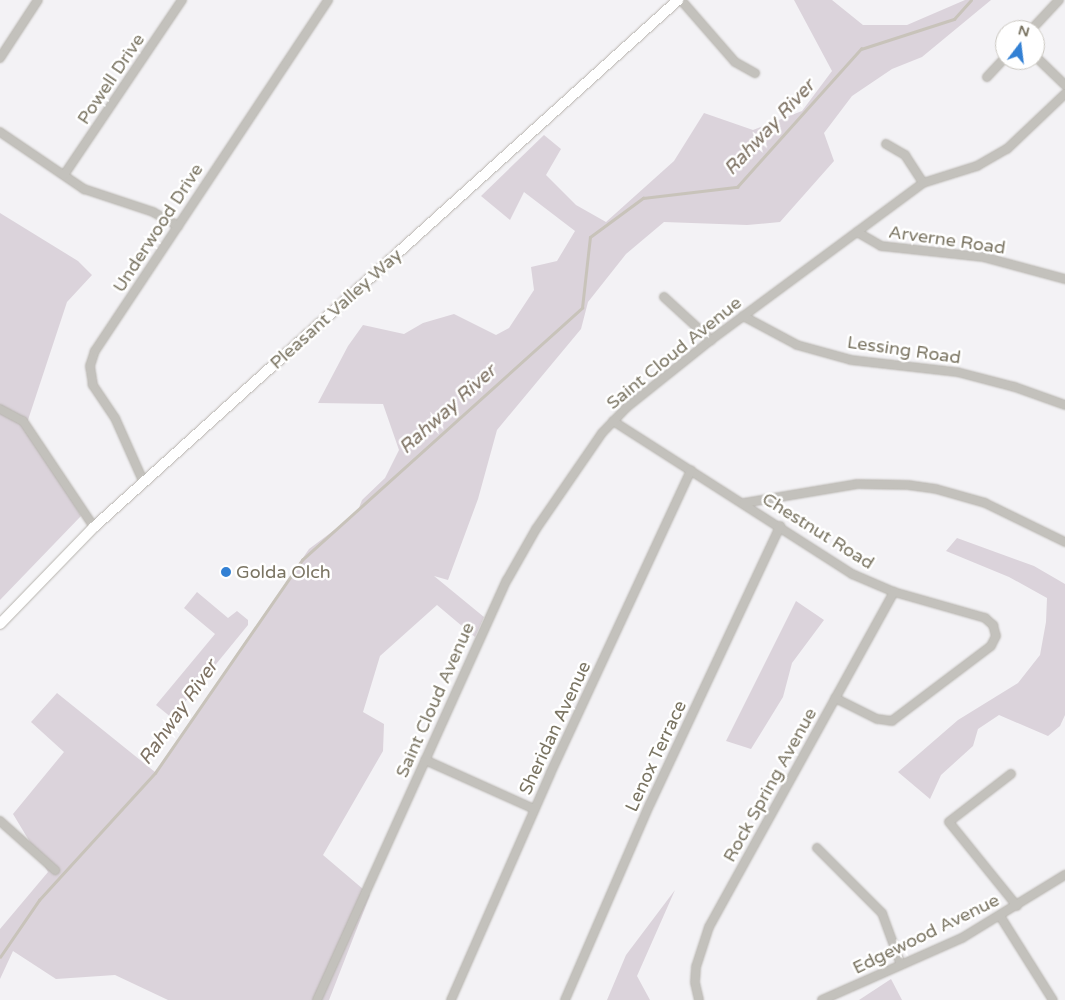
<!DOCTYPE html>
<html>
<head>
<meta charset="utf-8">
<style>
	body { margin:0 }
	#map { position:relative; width:1065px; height:1000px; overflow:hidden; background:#f3f2f5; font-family:"Varela Round",sans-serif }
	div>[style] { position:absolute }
	.green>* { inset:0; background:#dbd3db }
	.stream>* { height:2.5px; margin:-1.25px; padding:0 1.25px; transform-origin:1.25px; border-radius:1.25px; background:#c8c3ba }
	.roads { filter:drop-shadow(0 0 1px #b6b3ad) drop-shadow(0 0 1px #b6b3ad) }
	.minor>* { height:8px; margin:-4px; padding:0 4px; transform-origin:4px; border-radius:4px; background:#c3c1bc }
	.major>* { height:10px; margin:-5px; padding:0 5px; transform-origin:5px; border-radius:5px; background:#fff }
	.dots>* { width:14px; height:14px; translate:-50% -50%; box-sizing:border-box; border:2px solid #fff; border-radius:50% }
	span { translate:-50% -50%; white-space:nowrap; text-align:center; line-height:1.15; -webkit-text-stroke:5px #fff; paint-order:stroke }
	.street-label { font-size:18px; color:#7a7462 }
	.poi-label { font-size:18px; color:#7a7462 }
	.left { translate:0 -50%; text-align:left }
	.water-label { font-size:19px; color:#7d7162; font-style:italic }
	.north { position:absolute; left:995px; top:20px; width:50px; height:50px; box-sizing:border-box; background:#fff; border:1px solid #cac7c0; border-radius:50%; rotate:15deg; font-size:14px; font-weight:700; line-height:20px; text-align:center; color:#7a7462 }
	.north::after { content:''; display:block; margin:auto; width:18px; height:22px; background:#3280d4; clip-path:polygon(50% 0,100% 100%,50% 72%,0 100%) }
</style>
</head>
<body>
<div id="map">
	<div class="green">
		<div style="clip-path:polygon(794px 0,832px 0,863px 25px,907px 25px,965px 0,991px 0,922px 57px,892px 69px,852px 96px,824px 133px,834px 161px,780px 222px,747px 225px,664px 222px,626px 254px,588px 302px,581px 329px,497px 430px,478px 499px,448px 580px,434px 576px,484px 617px,475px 637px,437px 605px,380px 656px,363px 712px,384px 724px,383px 751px,323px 855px,370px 895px,329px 1000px,168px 1000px,115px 975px,56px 979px,13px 951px,0 979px,0 929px,48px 872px,13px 814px,64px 752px,31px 722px,57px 693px,155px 772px,309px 549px,357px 513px,362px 500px,385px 478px,399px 450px,383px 404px,318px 403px,348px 346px,363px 325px,404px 334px,423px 323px,454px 314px,496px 335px,509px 328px,534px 290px,531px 267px,557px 261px,575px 231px,524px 192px,510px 220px,481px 196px,544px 135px,561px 149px,546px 175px,576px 205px,606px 222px,674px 161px,704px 113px,753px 130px,802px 111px,832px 71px)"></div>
		<div style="clip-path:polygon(0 213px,78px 261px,92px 275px,67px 302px,27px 423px,81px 516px,0 600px)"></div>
		<div style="clip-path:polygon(957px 538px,1034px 566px,1065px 584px,1065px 715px,1060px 726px,1048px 736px,999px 715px,978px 729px,973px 746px,941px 775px,930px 799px,898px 772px,958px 720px,1018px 683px,1040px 655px,1046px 622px,1047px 598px,1009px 577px,946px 551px)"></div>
		<div style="clip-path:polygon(197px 592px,228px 618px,237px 611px,248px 620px,248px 625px,172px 718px,156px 705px,215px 634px,184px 608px)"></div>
		<div style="clip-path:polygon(796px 601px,824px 620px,792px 663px,783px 697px,751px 749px,726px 741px)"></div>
		<div style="clip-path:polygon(675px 890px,637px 976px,650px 1000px,607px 1000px,626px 955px)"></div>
		<div style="clip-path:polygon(891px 979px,902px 1000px,859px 1000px)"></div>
	</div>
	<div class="stream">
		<div style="left:0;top:957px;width:69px;rotate:-55.6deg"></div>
		<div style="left:39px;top:900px;width:172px;rotate:-47.6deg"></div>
		<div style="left:155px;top:773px;width:259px;rotate:-55.4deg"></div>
		<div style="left:302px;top:560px;width:377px;rotate:-42deg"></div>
		<div style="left:582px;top:308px;width:71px;rotate:-83.6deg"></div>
		<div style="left:590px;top:237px;width:66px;rotate:-36.3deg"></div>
		<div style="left:643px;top:198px;width:95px;rotate:-6.7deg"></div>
		<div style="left:737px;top:187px;width:186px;rotate:-48.1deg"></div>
		<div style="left:861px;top:49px;width:98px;rotate:-17.9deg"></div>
		<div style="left:954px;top:19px;width:25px;rotate:-48deg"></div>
	</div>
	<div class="roads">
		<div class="minor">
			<div style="left:681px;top:0;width:82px;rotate:48.9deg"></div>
			<div style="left:735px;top:62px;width:23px;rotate:29deg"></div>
			<div style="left:1031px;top:30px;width:41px;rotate:-47deg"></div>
			<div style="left:1035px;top:56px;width:42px;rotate:44deg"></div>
			<div style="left:0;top:58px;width:69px;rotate:-56.8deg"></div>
			<div style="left:987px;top:77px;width:26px;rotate:-47deg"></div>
			<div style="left:0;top:132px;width:102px;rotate:34.2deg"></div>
			<div style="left:84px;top:189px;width:73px;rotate:18.4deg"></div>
			<div style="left:153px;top:212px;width:29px;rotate:29deg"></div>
			<div style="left:886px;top:144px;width:22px;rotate:30deg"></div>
			<div style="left:905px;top:155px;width:33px;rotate:57deg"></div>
			<div style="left:64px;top:175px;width:211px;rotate:-56deg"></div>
			<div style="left:857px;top:232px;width:28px;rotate:30deg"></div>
			<div style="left:881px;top:246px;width:103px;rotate:6.2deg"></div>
			<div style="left:983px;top:257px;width:85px;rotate:15deg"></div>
			<div style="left:664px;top:297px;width:64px;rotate:42.5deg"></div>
			<div style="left:743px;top:316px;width:61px;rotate:28.2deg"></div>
			<div style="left:797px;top:345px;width:56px;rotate:15.5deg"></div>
			<div style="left:851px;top:360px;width:107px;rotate:6.5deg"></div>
			<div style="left:957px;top:372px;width:60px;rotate:14.5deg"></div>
			<div style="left:1015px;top:387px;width:53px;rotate:19.8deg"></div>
			<div style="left:0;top:409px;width:26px;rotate:28deg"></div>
			<div style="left:23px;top:421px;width:128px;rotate:56.2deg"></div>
			<div style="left:613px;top:421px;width:284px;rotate:32.6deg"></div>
			<div style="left:852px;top:574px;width:46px;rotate:23.2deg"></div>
			<div style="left:894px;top:592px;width:95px;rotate:15.9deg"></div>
			<div style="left:985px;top:618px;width:11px;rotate:41deg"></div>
			<div style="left:993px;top:625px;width:11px;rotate:75deg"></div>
			<div style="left:996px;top:636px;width:11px;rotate:117deg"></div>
			<div style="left:991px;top:646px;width:124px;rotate:142.9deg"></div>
			<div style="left:892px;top:721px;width:15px;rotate:-172deg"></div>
			<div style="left:877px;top:719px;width:47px;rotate:-153.4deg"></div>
			<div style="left:144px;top:483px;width:71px;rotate:-114deg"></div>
			<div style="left:115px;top:418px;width:40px;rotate:-124deg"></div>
			<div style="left:93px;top:385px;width:19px;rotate:-99deg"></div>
			<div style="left:90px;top:366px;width:16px;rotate:-72deg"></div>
			<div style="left:95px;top:351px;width:421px;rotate:-56.4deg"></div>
			<div style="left:744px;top:503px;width:115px;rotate:-9.5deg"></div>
			<div style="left:857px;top:484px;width:51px;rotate:1.1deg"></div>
			<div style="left:908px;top:485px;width:28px;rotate:8deg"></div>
			<div style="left:936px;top:489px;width:51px;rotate:15.9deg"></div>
			<div style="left:985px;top:503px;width:89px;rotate:26deg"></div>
			<div style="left:425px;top:760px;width:120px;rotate:24.2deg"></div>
			<div style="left:1011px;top:774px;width:78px;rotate:142.3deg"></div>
			<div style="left:949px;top:822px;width:108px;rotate:51deg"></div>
			<div style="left:0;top:821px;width:74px;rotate:41.7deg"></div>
			<div style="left:817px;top:848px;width:92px;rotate:45deg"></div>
			<div style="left:882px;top:913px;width:55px;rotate:69.9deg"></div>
			<div style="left:1000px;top:916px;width:99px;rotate:57.8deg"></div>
			<div style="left:317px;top:1000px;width:461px;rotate:-65.7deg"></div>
			<div style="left:507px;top:580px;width:59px;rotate:-60.4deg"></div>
			<div style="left:536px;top:529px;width:116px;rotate:-55.5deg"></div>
			<div style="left:602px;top:433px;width:35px;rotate:-46deg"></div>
			<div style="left:626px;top:408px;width:109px;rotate:-38.7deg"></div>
			<div style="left:711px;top:340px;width:264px;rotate:-36.5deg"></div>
			<div style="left:923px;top:183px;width:57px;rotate:-17.5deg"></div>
			<div style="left:977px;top:166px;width:34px;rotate:-30deg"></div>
			<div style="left:1007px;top:149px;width:80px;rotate:-43.5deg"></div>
			<div style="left:451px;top:1000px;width:247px;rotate:-66.3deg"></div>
			<div style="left:550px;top:774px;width:335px;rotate:-65.1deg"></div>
			<div style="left:565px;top:1000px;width:214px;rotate:-66.6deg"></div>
			<div style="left:650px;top:804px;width:307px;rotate:-64.9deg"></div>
			<div style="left:699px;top:1000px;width:18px;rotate:-103deg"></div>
			<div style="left:695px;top:982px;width:15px;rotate:-86deg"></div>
			<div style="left:696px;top:967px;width:42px;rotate:-72deg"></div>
			<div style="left:709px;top:927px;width:383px;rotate:-61.1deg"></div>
			<div style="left:822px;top:1000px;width:153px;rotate:-23.9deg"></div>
			<div style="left:962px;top:938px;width:121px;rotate:-31.5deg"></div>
		</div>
		<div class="major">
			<div style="left:0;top:624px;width:135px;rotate:-45.9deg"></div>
			<div style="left:94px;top:527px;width:787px;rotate:-42.06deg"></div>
		</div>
	</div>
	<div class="dots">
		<div style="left:226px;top:572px;background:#3280d4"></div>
	</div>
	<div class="street-label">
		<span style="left:111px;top:79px;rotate:-56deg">Powell Drive</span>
		<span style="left:158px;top:228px;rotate:-57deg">Underwood Drive</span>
		<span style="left:947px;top:240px;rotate:8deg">Arverne Road</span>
		<span style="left:336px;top:309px;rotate:-42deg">Pleasant Valley Way</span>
		<span style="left:904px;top:350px;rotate:8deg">Lessing Road</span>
		<span style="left:674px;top:353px;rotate:-39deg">Saint Cloud Avenue</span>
		<span style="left:818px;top:531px;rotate:32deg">Chestnut Road</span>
		<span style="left:435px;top:700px;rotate:-66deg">Saint Cloud Avenue</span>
		<span style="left:555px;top:728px;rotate:-65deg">Sheridan Avenue</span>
		<span style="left:656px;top:756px;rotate:-65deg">Lenox Terrace</span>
		<span style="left:770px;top:785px;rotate:-61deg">Rock Spring Avenue</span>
		<span style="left:926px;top:934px;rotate:-26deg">Edgewood Avenue</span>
	</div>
	<div class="poi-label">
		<span class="left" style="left:236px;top:572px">Golda Olch</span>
	</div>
	<div class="water-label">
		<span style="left:770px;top:128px;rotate:-47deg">Rahway River</span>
		<span style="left:448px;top:410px;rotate:-42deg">Rahway River</span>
		<span style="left:179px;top:713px;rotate:-55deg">Rahway River</span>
	</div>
	<div class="north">N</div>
</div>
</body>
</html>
